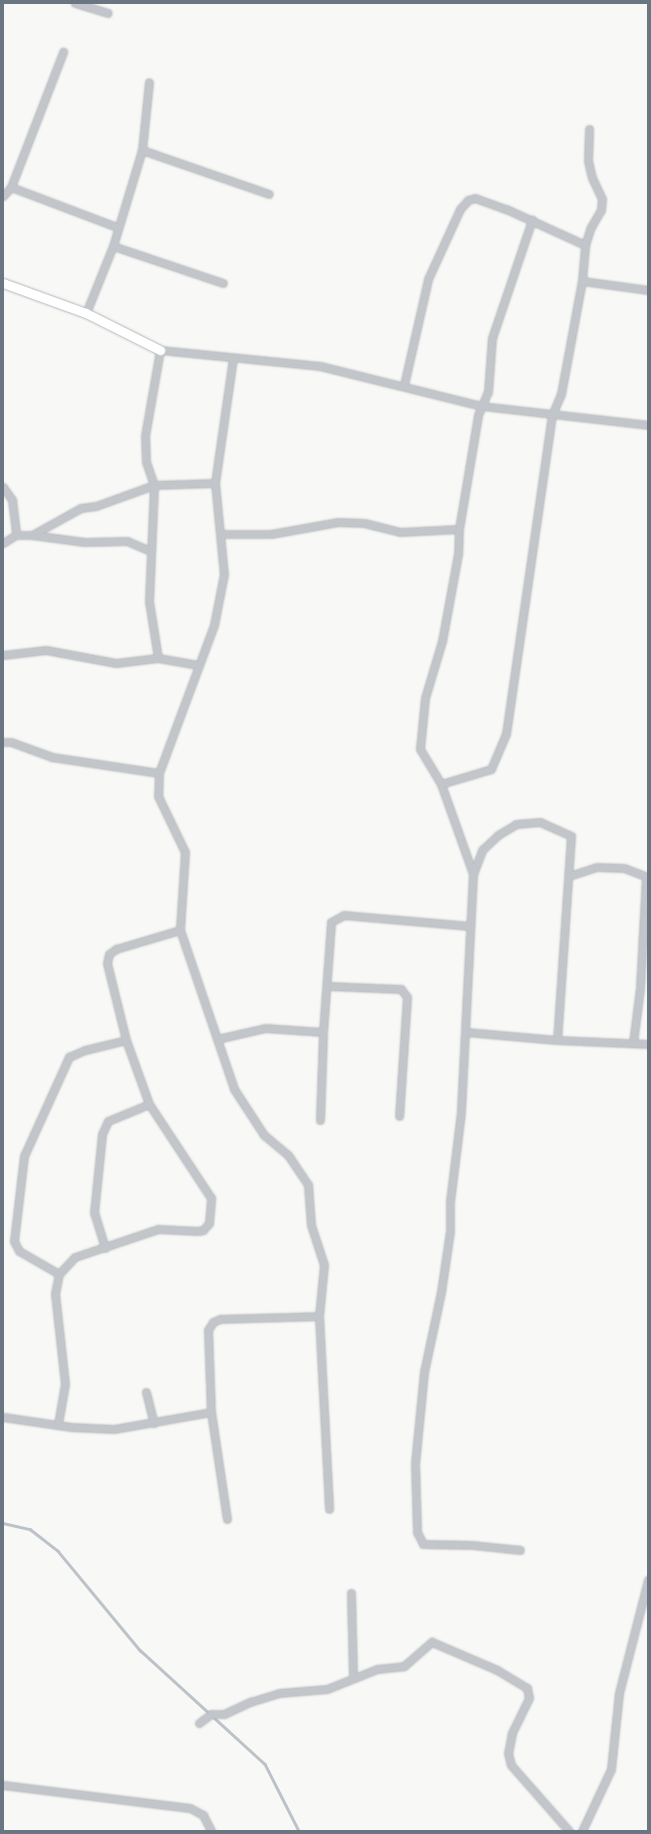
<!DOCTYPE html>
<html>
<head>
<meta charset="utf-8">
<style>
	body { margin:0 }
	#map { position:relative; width:651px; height:1834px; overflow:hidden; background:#f8f8f6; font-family:"Asap Condensed",sans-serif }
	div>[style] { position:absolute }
	.stream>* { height:2.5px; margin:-1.25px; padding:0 1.25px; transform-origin:1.25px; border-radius:1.25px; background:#bbc2c8 }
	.roads { filter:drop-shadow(0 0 1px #b3b7bb) drop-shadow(0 0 1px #b3b7bb) }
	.street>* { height:7px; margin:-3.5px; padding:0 3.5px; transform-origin:3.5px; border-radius:3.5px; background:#c2c5c9 }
	.secondary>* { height:9px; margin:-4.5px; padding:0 4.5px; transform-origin:4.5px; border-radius:4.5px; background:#fff }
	span { translate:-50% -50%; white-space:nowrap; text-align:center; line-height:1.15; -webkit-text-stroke:4px #fff; paint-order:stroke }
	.frame { position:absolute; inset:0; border:4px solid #6b7683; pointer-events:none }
</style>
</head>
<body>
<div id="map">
	<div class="stream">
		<div style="left:3px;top:1523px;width:28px;rotate:13deg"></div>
		<div style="left:30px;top:1529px;width:36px;rotate:38deg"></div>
		<div style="left:58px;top:1551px;width:129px;rotate:50.4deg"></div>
		<div style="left:140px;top:1650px;width:169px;rotate:42.4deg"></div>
		<div style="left:265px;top:1764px;width:75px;rotate:63.1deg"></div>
	</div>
	<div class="roads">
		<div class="street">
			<div style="left:75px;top:3px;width:34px;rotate:17deg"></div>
			<div style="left:142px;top:150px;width:134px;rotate:19.1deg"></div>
			<div style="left:11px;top:187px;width:113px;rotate:20.7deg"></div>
			<div style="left:3px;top:196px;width:12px;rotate:-48deg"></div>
			<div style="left:11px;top:187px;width:145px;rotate:-68.9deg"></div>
			<div style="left:113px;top:246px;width:116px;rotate:18.6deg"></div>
			<div style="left:582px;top:281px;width:67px;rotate:7.8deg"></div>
			<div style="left:86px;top:313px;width:72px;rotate:-68.1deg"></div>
			<div style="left:113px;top:246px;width:100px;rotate:-73.2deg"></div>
			<div style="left:142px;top:150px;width:68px;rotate:-84.1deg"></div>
			<div style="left:233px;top:358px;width:126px;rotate:98.2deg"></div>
			<div style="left:215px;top:483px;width:91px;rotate:84.4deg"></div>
			<div style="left:224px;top:574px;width:52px;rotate:101.1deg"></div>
			<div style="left:214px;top:625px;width:158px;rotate:110.4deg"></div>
			<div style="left:159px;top:773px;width:23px;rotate:92deg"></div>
			<div style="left:158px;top:796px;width:62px;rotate:64.3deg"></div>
			<div style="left:185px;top:852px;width:78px;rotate:93.7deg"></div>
			<div style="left:180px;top:930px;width:168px;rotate:71.2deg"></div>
			<div style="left:234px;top:1089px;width:55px;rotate:56.9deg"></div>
			<div style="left:264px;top:1135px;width:31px;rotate:40deg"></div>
			<div style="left:288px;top:1155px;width:36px;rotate:56deg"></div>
			<div style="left:308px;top:1185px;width:40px;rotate:85.7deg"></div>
			<div style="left:311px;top:1225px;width:42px;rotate:72deg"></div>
			<div style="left:324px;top:1265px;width:51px;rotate:95.6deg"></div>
			<div style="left:319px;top:1316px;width:193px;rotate:87deg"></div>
			<div style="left:404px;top:385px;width:109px;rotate:-77.2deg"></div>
			<div style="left:428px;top:279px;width:77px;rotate:-65.4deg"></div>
			<div style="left:460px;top:209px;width:12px;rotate:-48deg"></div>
			<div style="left:468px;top:200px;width:7px;rotate:-16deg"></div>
			<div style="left:475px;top:198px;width:33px;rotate:20deg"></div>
			<div style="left:506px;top:209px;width:87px;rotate:24.5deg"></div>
			<div style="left:3px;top:487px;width:16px;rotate:55deg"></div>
			<div style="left:12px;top:500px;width:35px;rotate:83deg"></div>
			<div style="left:459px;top:529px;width:25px;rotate:92deg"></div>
			<div style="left:458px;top:554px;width:88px;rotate:100.4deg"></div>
			<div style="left:442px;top:641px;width:59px;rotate:106.6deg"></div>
			<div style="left:425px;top:698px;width:51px;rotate:95.6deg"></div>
			<div style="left:420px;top:749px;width:41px;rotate:59deg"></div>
			<div style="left:441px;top:784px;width:96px;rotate:70.4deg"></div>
			<div style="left:473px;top:874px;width:238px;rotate:92.9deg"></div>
			<div style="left:461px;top:1112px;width:90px;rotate:97deg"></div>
			<div style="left:450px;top:1201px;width:30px;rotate:90deg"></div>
			<div style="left:450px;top:1231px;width:62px;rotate:98.4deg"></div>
			<div style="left:441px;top:1292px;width:82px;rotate:102deg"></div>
			<div style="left:424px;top:1372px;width:91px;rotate:95.6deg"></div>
			<div style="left:415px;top:1463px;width:69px;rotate:88.3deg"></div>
			<div style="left:417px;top:1532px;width:13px;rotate:63deg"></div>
			<div style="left:423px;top:1544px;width:49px;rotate:1.2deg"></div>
			<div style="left:472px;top:1545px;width:48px;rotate:5.9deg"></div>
			<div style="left:222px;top:534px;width:49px"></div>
			<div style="left:271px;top:534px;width:68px;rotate:-10.2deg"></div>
			<div style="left:338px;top:522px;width:26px;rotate:2deg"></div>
			<div style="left:364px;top:523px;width:37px;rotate:14deg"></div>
			<div style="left:400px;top:532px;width:59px;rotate:-2.9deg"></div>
			<div style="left:459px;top:529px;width:116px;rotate:-80.5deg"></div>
			<div style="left:478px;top:415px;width:25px;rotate:-67deg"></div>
			<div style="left:488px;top:392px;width:54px;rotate:-85.8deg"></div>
			<div style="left:492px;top:338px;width:125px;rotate:-71.3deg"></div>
			<div style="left:32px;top:535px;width:56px;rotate:-28.9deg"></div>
			<div style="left:81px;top:508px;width:15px;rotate:-8deg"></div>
			<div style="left:96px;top:506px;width:62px;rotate:-19.9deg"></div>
			<div style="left:154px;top:485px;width:61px;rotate:-1.9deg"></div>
			<div style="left:3px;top:543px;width:15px;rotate:-32deg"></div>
			<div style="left:16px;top:535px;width:16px"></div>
			<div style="left:32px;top:535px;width:53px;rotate:7.5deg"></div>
			<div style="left:85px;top:542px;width:42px;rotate:-1.4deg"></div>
			<div style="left:127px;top:541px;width:26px;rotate:23deg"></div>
			<div style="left:3px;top:655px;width:43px;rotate:-6.6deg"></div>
			<div style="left:46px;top:650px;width:71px;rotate:10.5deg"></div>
			<div style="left:116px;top:663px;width:42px;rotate:-6.8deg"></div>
			<div style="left:158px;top:658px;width:41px;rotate:9.9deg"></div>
			<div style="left:158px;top:658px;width:58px;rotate:-99deg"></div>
			<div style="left:149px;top:601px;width:116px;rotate:-87.5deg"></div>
			<div style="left:154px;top:485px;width:24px;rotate:-109deg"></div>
			<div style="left:146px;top:462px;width:26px;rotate:-92deg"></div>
			<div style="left:145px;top:436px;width:87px;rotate:-80.1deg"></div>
			<div style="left:160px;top:350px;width:161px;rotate:5.7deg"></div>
			<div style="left:320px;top:366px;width:167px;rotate:13.9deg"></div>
			<div style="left:482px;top:406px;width:167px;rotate:6.5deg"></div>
			<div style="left:3px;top:742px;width:8px"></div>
			<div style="left:11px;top:742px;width:44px;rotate:20.1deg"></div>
			<div style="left:52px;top:757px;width:108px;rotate:8.5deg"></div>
			<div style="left:441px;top:784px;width:52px;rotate:-16.7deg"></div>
			<div style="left:491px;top:769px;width:38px;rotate:-67deg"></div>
			<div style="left:506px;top:734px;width:322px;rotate:-81.8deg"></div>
			<div style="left:552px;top:415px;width:23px;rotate:-67deg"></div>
			<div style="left:561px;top:394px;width:115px;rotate:-79.5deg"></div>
			<div style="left:582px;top:281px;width:36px;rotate:-85deg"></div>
			<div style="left:585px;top:245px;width:19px;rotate:-72deg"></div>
			<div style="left:591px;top:227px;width:20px;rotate:-60deg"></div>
			<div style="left:601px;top:210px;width:11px;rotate:-85deg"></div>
			<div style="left:602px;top:199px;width:23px;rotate:-115deg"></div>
			<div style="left:592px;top:178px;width:18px;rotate:-103deg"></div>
			<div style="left:588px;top:160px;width:31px;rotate:-88deg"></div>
			<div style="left:473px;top:874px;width:26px;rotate:-69deg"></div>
			<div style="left:482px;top:850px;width:22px;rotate:-43deg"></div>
			<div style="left:498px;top:835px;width:21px;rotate:-31deg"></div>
			<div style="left:516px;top:824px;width:24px;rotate:-5deg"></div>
			<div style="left:540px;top:822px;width:34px;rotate:24deg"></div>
			<div style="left:571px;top:836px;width:204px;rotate:93.9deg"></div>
			<div style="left:569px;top:876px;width:29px;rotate:-18deg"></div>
			<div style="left:597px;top:867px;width:27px;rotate:2deg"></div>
			<div style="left:624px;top:868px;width:26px;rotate:21deg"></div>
			<div style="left:328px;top:986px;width:73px;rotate:2.4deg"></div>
			<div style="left:401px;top:989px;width:10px;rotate:53deg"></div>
			<div style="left:407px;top:997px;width:119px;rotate:93.8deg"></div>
			<div style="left:466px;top:1032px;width:91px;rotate:5deg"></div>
			<div style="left:557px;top:1040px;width:91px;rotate:2.5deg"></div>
			<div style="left:217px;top:1039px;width:49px;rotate:-12.9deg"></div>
			<div style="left:265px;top:1028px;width:58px;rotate:3.9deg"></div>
			<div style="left:633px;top:1043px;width:55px;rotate:-82.7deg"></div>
			<div style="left:640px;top:988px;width:111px;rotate:-86.9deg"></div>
			<div style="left:320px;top:1120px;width:88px;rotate:-88deg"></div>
			<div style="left:323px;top:1032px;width:110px;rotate:-85.8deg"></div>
			<div style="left:331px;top:922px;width:15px;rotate:-28deg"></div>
			<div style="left:344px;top:915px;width:126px;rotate:5deg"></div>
			<div style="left:105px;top:1248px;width:37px;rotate:-107deg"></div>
			<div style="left:94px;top:1213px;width:79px;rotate:-84.2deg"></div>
			<div style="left:102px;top:1134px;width:14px;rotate:-65deg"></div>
			<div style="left:108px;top:1121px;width:44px;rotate:-22.5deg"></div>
			<div style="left:59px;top:1274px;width:46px;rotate:-150.1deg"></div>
			<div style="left:19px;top:1251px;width:11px;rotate:-117deg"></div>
			<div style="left:14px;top:1241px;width:86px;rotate:-83.3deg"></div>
			<div style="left:24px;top:1156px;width:109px;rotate:-65.6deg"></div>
			<div style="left:69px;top:1057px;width:17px;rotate:-24deg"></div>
			<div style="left:85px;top:1050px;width:42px;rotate:-13.7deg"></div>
			<div style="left:146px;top:1392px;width:32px;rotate:76deg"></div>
			<div style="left:3px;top:1417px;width:69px;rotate:8.4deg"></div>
			<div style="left:71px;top:1427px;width:43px;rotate:2.7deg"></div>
			<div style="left:114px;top:1429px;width:98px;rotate:-9.9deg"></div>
			<div style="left:58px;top:1424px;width:41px;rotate:-80.1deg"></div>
			<div style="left:65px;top:1384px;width:91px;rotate:-96.3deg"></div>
			<div style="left:55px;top:1294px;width:20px;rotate:-79deg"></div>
			<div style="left:59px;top:1274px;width:23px;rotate:-47deg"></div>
			<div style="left:75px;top:1257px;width:88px;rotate:-18.6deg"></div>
			<div style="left:158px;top:1229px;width:40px;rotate:2.9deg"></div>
			<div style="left:198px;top:1231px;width:5px;rotate:-11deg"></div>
			<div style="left:203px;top:1230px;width:9px;rotate:-49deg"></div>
			<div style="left:209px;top:1223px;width:25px;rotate:-85deg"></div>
			<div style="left:211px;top:1198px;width:113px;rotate:-123.4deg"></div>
			<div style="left:149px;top:1104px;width:68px;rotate:-109.8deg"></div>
			<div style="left:126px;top:1040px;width:79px;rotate:-103.9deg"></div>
			<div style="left:107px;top:963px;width:9px;rotate:-77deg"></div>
			<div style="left:109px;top:954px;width:9px;rotate:-36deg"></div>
			<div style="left:116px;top:949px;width:67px;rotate:-16.5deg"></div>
			<div style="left:227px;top:1519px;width:108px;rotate:-98.5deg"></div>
			<div style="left:211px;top:1412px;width:82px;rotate:-92.1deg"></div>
			<div style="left:208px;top:1330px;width:9px;rotate:-58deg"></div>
			<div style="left:213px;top:1322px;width:8px;rotate:-23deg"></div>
			<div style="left:220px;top:1319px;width:99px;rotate:-1.7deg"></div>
			<div style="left:351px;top:1593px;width:84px;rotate:88.6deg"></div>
			<div style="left:199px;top:1723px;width:15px;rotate:-37deg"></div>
			<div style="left:211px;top:1714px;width:13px"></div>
			<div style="left:224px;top:1714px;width:29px;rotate:-25deg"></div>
			<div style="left:250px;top:1702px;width:30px;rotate:-17deg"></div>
			<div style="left:279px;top:1693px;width:48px;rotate:-4.8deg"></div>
			<div style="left:327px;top:1689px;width:54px;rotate:-21.8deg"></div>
			<div style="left:377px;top:1669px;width:27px;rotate:-6deg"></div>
			<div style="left:404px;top:1666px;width:37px;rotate:-41deg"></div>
			<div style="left:432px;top:1642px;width:71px;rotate:23.3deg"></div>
			<div style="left:497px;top:1670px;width:35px;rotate:31deg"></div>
			<div style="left:527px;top:1688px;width:10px;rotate:79deg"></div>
			<div style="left:529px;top:1698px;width:39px;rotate:116deg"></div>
			<div style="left:512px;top:1733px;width:20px;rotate:101deg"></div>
			<div style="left:508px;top:1753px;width:12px;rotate:76deg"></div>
			<div style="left:511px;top:1765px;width:88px;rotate:48.7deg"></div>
			<div style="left:3px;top:1785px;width:188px;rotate:7deg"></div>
			<div style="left:190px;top:1808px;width:15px;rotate:28deg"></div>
			<div style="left:203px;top:1815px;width:18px;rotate:63deg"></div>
			<div style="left:582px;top:1831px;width:68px;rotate:-64.9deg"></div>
			<div style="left:611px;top:1769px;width:76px;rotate:-84deg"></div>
			<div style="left:619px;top:1693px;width:117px;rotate:-75.6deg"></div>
		</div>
		<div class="secondary">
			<div style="left:3px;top:283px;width:88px;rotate:19.9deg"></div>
			<div style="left:86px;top:313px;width:83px;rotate:26.6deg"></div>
		</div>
	</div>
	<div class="frame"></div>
</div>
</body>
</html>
